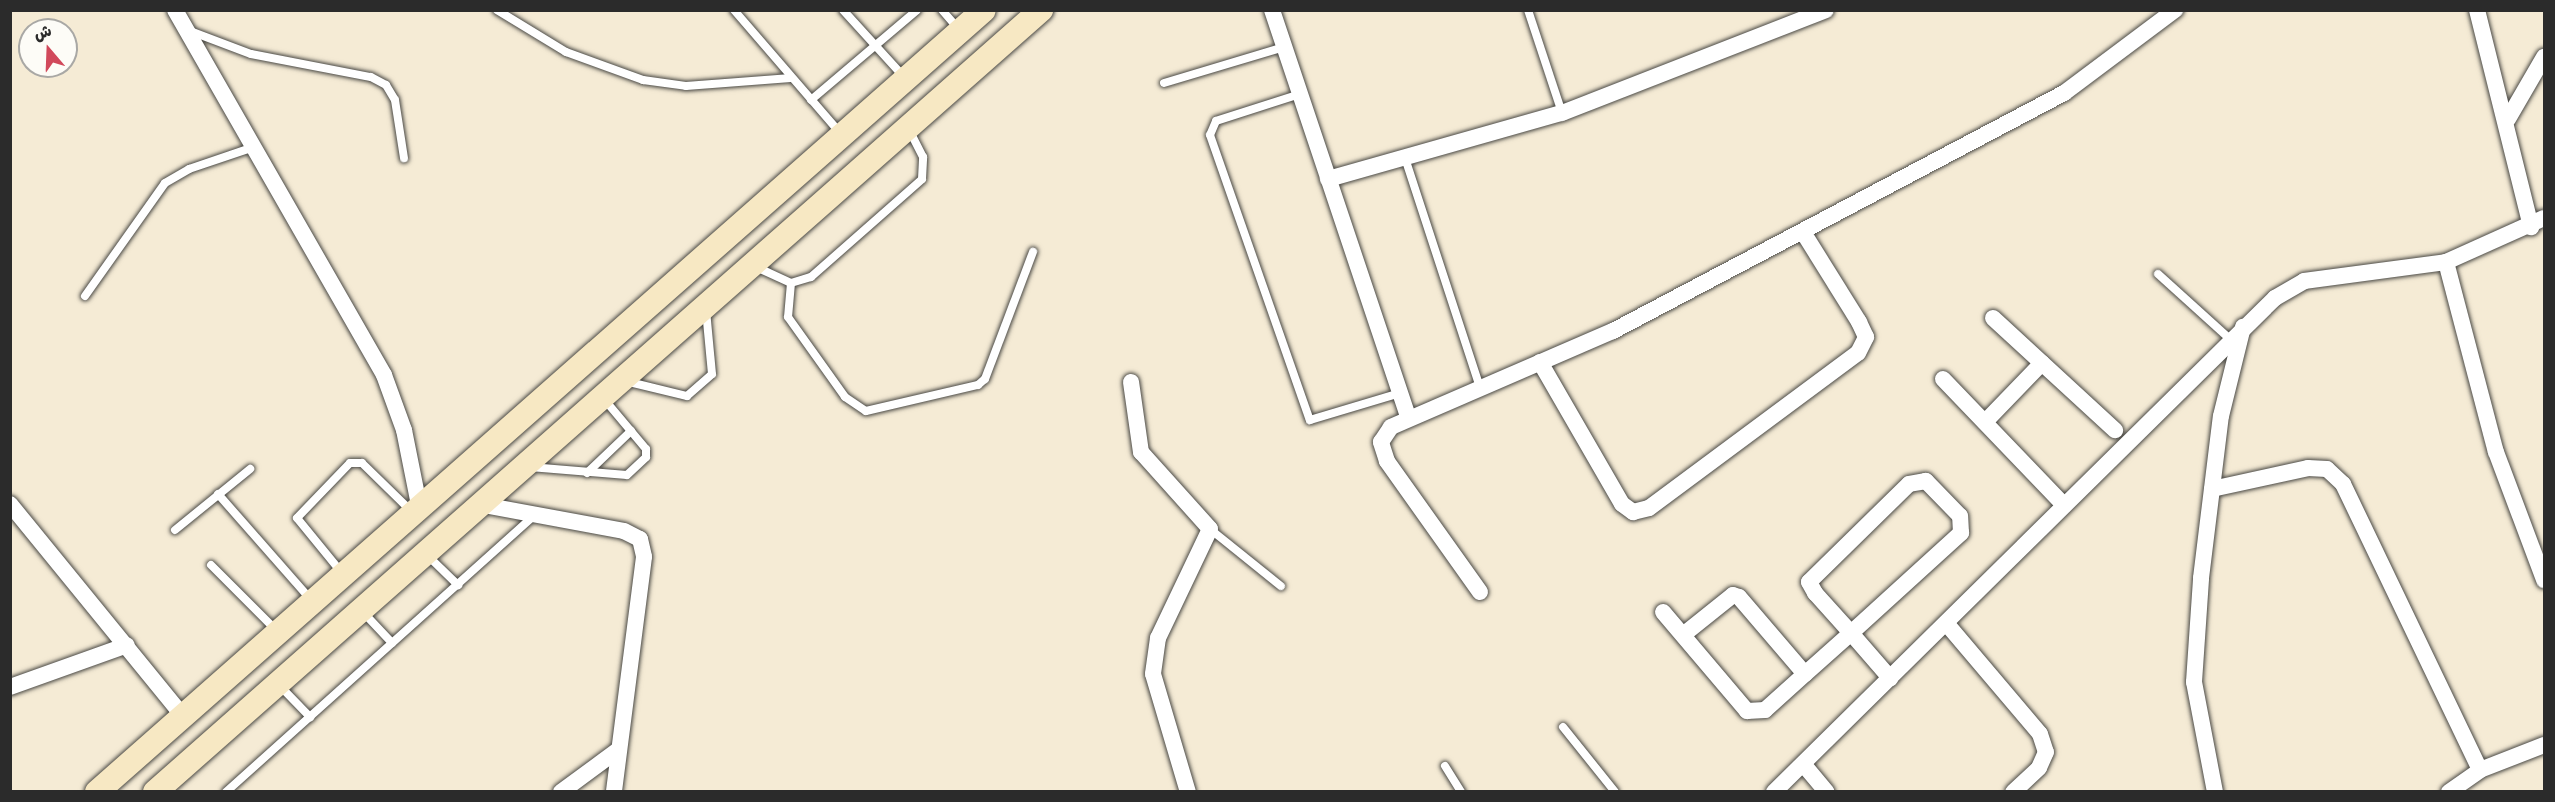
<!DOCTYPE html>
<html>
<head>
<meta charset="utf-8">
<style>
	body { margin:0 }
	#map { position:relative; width:2555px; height:802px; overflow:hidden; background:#f5ebd5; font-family:"Comic Neue","Playpen Sans Arabic",sans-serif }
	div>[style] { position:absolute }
	.roads { filter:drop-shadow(0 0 2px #494844) drop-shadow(0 0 2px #494844) }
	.lane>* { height:8px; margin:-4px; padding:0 4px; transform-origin:4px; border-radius:4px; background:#fff }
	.street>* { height:16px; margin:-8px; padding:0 8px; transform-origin:8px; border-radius:8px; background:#fff }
	.secondary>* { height:24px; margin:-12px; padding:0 12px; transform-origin:12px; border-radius:12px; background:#f7e8c3 }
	span { translate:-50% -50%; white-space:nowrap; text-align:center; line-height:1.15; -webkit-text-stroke:5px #fdfcf7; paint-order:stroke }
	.frame { position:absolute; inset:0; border:12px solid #2b2b2b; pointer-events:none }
	.north { position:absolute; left:18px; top:18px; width:60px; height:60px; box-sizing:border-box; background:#fdfcf7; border:2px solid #a9a8a5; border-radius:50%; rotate:341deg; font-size:16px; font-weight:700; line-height:24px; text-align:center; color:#2b2b2b }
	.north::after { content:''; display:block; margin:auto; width:21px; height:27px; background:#d1495b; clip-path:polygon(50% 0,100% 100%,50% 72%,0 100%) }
</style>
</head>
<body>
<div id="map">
	<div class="roads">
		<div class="lane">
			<div style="left:497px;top:10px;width:81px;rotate:31.3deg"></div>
			<div style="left:566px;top:52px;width:82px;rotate:20deg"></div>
			<div style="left:643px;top:80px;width:43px;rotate:7.9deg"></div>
			<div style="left:686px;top:86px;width:105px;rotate:-4.4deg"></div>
			<div style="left:734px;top:10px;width:165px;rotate:49.2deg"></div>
			<div style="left:843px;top:10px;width:91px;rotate:47.7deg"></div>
			<div style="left:942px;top:10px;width:28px;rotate:49deg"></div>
			<div style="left:1528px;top:10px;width:108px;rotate:71.7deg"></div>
			<div style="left:190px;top:31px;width:65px;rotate:20.7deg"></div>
			<div style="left:251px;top:54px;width:122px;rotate:10.9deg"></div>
			<div style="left:371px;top:77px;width:17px;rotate:28deg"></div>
			<div style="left:386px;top:85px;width:17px;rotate:59deg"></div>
			<div style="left:395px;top:100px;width:59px;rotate:81.2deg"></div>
			<div style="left:1164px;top:83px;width:125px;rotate:-16.7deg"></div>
			<div style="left:1300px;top:94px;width:88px;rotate:162.2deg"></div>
			<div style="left:1216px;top:121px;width:15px;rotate:113deg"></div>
			<div style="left:1210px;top:135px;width:302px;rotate:70.7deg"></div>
			<div style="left:1310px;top:420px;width:94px;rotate:-16.7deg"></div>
			<div style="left:811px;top:100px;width:139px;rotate:-40.3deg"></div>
			<div style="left:1405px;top:158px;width:241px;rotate:71.9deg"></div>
			<div style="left:754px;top:266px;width:41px;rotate:24.7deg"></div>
			<div style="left:791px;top:283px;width:21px;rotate:-17deg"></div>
			<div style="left:811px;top:277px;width:148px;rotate:-41.4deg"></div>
			<div style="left:922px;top:179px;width:22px;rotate:-87deg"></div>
			<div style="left:923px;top:157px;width:30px;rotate:-117deg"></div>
			<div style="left:2158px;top:274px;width:97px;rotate:42.1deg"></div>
			<div style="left:791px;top:283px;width:34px;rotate:95deg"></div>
			<div style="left:788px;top:317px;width:98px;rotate:54.5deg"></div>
			<div style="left:845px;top:397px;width:25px;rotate:34deg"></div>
			<div style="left:866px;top:411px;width:115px;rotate:-13.1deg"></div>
			<div style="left:978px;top:385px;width:9px;rotate:-41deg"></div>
			<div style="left:985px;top:379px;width:136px;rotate:-69.3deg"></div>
			<div style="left:85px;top:296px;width:138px;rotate:-54.7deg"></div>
			<div style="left:165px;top:183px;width:28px;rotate:-30deg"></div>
			<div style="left:189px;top:169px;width:65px;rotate:-18.7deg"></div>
			<div style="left:625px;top:381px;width:64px;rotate:13.6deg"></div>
			<div style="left:687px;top:396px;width:33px;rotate:-41deg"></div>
			<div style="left:712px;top:374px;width:64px;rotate:-95.4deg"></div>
			<div style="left:530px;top:467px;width:97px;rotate:4.7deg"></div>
			<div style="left:627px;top:475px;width:26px;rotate:-43deg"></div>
			<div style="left:646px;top:457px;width:8px;rotate:-90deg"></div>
			<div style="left:646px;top:449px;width:65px;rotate:-130deg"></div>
			<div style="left:587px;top:473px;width:61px;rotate:-43.7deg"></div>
			<div style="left:218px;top:494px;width:141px;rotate:48.7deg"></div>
			<div style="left:1210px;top:529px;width:91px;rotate:38.8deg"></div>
			<div style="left:175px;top:530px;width:97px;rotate:-39.1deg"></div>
			<div style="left:426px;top:554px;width:45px;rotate:44.1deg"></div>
			<div style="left:211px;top:565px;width:92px;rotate:45deg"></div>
			<div style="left:342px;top:573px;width:71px;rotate:-129.3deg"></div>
			<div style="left:297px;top:518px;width:76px;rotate:-46.1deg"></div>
			<div style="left:350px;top:463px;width:12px"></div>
			<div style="left:362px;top:463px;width:70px;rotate:44.4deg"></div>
			<div style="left:362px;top:611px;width:44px;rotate:46.8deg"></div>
			<div style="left:279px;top:685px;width:45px;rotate:45.9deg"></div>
			<div style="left:1563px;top:727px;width:83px;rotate:51.3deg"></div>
			<div style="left:1445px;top:766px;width:31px;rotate:58deg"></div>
			<div style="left:226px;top:792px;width:414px;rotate:-41.9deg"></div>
		</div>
		<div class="street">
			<div style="left:175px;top:10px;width:421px;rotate:60.2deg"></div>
			<div style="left:384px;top:375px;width:59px;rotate:70deg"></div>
			<div style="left:404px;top:430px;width:76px;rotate:78.7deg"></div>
			<div style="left:1272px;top:10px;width:429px;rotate:71.5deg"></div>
			<div style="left:2477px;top:10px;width:224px;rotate:76deg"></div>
			<div style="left:2508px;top:119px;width:72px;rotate:-59.9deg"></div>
			<div style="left:1328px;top:179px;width:243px;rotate:-15.8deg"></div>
			<div style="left:1562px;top:113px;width:283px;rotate:-21.3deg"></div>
			<div style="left:2446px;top:262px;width:196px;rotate:75.3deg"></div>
			<div style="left:2496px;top:452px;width:137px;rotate:69.4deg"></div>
			<div style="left:1993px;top:318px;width:166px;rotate:42.6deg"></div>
			<div style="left:1540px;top:362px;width:164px;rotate:60deg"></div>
			<div style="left:1622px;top:504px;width:14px;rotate:36deg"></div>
			<div style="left:1633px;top:512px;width:16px;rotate:-14deg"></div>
			<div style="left:1649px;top:508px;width:260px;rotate:-36.6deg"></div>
			<div style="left:1858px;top:353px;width:18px;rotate:-63deg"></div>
			<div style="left:1866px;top:337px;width:17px;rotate:-115deg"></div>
			<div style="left:1859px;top:322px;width:106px;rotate:-121.9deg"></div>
			<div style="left:1943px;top:379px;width:175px;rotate:46.2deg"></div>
			<div style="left:1131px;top:382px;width:71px;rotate:81.9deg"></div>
			<div style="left:1141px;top:452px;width:103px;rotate:48.1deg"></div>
			<div style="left:1210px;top:529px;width:121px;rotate:115.5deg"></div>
			<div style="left:1158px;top:638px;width:36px;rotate:98deg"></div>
			<div style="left:1153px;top:674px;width:123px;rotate:73.5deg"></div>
			<div style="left:1985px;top:422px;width:82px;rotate:-46deg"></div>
			<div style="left:2212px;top:489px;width:98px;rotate:-12.3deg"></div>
			<div style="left:2308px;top:468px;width:19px;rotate:3deg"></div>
			<div style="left:2327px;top:469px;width:22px;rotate:43deg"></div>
			<div style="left:2343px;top:484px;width:317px;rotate:64.4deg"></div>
			<div style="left:10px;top:504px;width:272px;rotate:50.8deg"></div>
			<div style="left:478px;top:504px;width:148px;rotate:10.5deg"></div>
			<div style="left:624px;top:531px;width:18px;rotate:27deg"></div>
			<div style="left:640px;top:539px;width:18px;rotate:77deg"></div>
			<div style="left:644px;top:557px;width:237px;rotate:97.3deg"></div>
			<div style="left:1480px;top:592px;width:161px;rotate:-125.4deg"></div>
			<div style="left:1387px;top:461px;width:20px;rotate:-108deg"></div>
			<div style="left:1381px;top:442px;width:18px;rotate:-56deg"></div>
			<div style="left:1391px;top:427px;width:242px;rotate:-23.4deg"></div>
			<div style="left:1613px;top:331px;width:510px;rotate:-27.82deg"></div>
			<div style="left:2064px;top:93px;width:139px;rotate:-36.8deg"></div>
			<div style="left:1663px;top:612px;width:130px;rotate:49.7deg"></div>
			<div style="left:1747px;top:711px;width:18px;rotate:-3deg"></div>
			<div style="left:1765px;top:710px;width:54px;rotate:-42deg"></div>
			<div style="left:1805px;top:674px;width:62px;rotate:-41.7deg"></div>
			<div style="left:1851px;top:633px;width:149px;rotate:-42.3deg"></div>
			<div style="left:1961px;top:533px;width:17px;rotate:-93deg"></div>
			<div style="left:1960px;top:516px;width:49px;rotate:-134.2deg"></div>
			<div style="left:1926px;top:481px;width:17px;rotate:170deg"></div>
			<div style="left:1909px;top:484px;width:140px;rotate:135.6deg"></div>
			<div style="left:1809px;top:582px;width:13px;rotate:61deg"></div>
			<div style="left:1815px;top:593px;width:54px;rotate:48deg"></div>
			<div style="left:1851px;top:633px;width:60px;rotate:49.1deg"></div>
			<div style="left:1946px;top:623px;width:145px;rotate:49.7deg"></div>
			<div style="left:2040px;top:734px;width:19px;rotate:72deg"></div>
			<div style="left:2046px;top:752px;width:17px;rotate:114deg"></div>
			<div style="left:2039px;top:768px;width:35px;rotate:137deg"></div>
			<div style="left:1683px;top:635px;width:64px;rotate:-38.7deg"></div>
			<div style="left:1733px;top:595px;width:6px;rotate:18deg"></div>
			<div style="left:1739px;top:597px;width:101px;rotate:49.4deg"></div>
			<div style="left:10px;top:687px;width:124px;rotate:-19.7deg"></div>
			<div style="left:1804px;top:765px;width:35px;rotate:50deg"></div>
			<div style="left:561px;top:792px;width:71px;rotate:-36.4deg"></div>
			<div style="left:1774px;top:792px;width:704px;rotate:-44.6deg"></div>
			<div style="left:2275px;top:298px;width:34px;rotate:-30deg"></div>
			<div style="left:2304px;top:281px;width:143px;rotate:-7.6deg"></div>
			<div style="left:2446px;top:262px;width:107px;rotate:-24.2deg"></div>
			<div style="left:2215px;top:792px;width:112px;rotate:-100.8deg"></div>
			<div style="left:2194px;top:682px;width:104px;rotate:-86.1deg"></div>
			<div style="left:2201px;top:578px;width:163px;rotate:-83deg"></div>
			<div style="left:2221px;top:416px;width:92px;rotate:-76.1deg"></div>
			<div style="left:2449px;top:792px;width:38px;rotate:-35deg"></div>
			<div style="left:2480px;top:770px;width:69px;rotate:-21.3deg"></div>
		</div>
		<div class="secondary">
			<div style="left:97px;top:792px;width:1182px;rotate:-41.4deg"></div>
			<div style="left:155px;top:792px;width:1182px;rotate:-41.43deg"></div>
		</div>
	</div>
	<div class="frame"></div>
	<div class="north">ش</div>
</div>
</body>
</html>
